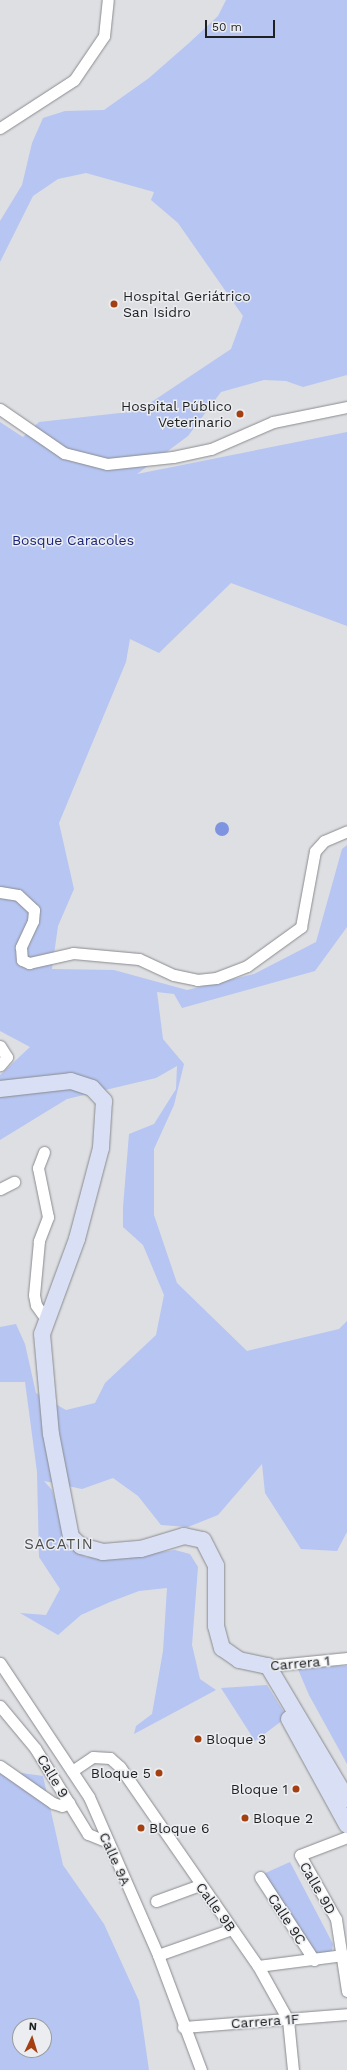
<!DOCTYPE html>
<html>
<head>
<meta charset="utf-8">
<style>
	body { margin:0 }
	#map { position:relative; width:347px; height:2070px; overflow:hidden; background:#dedfe3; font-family:"Work Sans",sans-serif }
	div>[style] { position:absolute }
	.green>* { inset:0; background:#b6c5f2 }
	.water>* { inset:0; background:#7e94e0 }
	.round { border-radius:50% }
	.roads { filter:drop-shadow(0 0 1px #8a8b8e) drop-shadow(0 0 1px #8a8b8e) }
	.street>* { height:11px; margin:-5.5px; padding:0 5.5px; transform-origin:5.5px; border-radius:5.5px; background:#fff }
	.secondary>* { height:16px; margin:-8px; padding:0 8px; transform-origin:8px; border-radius:8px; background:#d9dff4 }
	.dots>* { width:11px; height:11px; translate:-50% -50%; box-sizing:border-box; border:2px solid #ebedf0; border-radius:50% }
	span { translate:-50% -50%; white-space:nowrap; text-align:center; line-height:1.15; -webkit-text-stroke:3px #ebedf0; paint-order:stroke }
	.poi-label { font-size:14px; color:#1f2021 }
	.left { translate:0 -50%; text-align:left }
	.right { translate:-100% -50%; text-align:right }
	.park-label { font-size:14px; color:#1d277e }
	.street-label { font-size:14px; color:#1f2021 }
	.neighbourhood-label { font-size:15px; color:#4d4e50; letter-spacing:1px }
	.north { position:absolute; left:12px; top:2018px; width:40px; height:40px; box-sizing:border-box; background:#ebedf0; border:1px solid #999b9d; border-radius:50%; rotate:4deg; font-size:11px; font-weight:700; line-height:16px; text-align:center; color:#1f2021 }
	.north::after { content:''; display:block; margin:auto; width:14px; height:18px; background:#a33f10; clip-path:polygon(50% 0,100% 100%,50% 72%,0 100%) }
	.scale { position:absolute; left:205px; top:20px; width:70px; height:18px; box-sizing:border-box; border:2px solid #1f2021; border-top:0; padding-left:5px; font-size:12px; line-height:14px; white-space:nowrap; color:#1f2021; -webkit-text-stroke:3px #ebedf0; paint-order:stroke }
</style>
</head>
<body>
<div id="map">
	<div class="green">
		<div style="clip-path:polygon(226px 0,347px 0,347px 375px,303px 387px,286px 381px,264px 380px,221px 392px,188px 436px,137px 474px,347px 432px,347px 626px,231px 583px,159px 653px,130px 639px,126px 662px,59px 823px,74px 889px,58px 926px,52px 969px,114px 970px,187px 990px,254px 974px,316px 942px,342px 849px,347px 845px,347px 927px,315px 971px,182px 1008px,174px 994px,157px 992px,163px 1039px,184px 1064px,174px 1105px,154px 1149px,154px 1215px,177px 1283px,247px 1351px,339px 1329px,347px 1321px,347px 1532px,337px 1551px,301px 1549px,265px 1493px,262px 1464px,218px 1515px,188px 1527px,161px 1525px,138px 1496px,113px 1478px,82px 1489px,44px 1481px,52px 1490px,69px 1548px,86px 1557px,120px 1558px,175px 1550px,190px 1554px,198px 1567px,192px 1645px,200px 1679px,216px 1690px,134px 1734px,136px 1726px,152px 1714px,163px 1651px,167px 1588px,139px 1591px,110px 1602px,81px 1615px,58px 1635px,20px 1613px,46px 1615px,60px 1589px,39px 1557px,37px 1472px,25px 1382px,0 1382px,0 1327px,16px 1324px,25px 1344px,36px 1393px,66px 1410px,95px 1403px,105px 1383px,156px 1335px,164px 1295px,143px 1245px,123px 1227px,123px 1207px,129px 1134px,154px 1124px,176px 1089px,177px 1066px,156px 1078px,67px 1099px,0 1140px,0 1075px,30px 1047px,0 1031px,0 422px,23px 437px,39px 422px,138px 411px,231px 349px,243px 316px,178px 223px,151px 200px,154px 192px,86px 173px,58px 179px,33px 196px,0 262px,0 221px,22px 185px,32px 143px,43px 118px,65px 111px,104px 110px,149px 78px,189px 43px,218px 16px)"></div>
		<div style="clip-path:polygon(347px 1666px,347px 1764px,309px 1695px,297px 1667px)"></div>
		<div style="clip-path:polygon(267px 1685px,287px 1717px,255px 1741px,221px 1688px)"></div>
		<div style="clip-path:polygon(evenodd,0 1770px,43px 1776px,63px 1865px,104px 1924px,139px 2001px,149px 2070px,0 2070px,0 1770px,20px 2026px,44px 2026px,44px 2050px,20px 2050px,20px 2026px)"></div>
		<div style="clip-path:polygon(290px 1862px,333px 1944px,332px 1951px,315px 1958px,261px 1875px)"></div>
	</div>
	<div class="water">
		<div class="round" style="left:215px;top:822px;width:14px;height:14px"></div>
	</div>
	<div class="roads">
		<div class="street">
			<div style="left:0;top:128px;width:88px;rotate:-33deg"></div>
			<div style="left:74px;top:80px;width:53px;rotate:-55.7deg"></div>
			<div style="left:104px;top:36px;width:36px;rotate:-84deg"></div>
			<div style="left:0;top:409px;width:78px;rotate:34.5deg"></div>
			<div style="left:64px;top:453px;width:44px;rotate:14.3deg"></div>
			<div style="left:107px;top:464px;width:66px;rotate:-6.1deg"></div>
			<div style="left:173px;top:457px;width:39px;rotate:-12deg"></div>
			<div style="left:211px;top:449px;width:68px;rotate:-23.5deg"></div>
			<div style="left:273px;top:422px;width:76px;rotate:-11.5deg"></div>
			<div style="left:0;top:892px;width:18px;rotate:9deg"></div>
			<div style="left:18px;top:895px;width:22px;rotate:43deg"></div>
			<div style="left:34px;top:910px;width:11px;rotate:95deg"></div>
			<div style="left:33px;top:921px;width:29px;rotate:115deg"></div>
			<div style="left:21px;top:947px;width:13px;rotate:86deg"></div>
			<div style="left:22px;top:960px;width:8px;rotate:23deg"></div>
			<div style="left:29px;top:963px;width:45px;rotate:-12.8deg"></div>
			<div style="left:73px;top:953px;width:66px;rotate:5.2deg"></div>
			<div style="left:139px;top:959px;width:38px;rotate:25deg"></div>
			<div style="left:174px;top:975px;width:24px;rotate:12deg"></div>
			<div style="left:197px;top:980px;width:19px;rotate:-6deg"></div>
			<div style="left:216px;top:978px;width:33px;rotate:-21deg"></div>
			<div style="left:247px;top:966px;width:67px;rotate:-35.8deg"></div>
			<div style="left:301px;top:927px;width:77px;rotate:-79.6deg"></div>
			<div style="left:315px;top:851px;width:13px;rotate:-48deg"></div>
			<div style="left:324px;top:841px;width:25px;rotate:-23deg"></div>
			<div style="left:0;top:1046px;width:13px;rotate:58deg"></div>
			<div style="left:7px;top:1057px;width:11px;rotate:131deg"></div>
			<div style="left:44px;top:1152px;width:17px;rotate:111deg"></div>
			<div style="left:38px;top:1168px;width:50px;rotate:78.5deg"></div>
			<div style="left:48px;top:1217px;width:26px;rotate:111deg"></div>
			<div style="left:39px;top:1241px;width:54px;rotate:95.3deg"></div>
			<div style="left:34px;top:1295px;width:10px;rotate:79deg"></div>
			<div style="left:36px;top:1305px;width:16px;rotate:55deg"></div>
			<div style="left:0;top:1189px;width:16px;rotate:-27deg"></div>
			<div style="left:0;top:1663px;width:161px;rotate:56.4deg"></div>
			<div style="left:89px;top:1797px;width:172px;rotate:66.4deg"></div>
			<div style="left:158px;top:1955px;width:123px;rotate:69.5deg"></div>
			<div style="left:268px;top:1666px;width:79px;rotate:-5.8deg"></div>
			<div style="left:0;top:1706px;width:55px;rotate:50.2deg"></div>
			<div style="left:35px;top:1748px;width:101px;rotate:58.4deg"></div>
			<div style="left:88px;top:1834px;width:22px;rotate:22deg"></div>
			<div style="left:0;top:1766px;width:65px;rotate:34.9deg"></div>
			<div style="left:53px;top:1803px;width:9px;rotate:18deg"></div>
			<div style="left:62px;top:1806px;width:8px;rotate:-23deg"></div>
			<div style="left:72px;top:1771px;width:25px;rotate:-34deg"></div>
			<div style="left:93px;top:1757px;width:17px;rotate:3deg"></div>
			<div style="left:110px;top:1758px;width:13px;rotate:42deg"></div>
			<div style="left:120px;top:1767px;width:242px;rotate:55.3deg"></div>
			<div style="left:258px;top:1966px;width:62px;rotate:60.9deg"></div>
			<div style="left:288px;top:2020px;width:50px;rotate:84.3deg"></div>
			<div style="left:347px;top:1837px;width:50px;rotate:159deg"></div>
			<div style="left:300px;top:1855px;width:73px;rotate:60.6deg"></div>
			<div style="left:336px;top:1919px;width:73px;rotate:81.3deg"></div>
			<div style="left:260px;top:1877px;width:99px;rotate:57deg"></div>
			<div style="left:156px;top:1901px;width:47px;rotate:-20deg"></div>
			<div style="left:158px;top:1955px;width:78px;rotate:-19.4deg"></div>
			<div style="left:258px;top:1966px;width:86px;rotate:-7.4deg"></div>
			<div style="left:183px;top:2027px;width:165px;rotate:-4.5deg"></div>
		</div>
		<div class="secondary">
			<div style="left:0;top:1089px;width:71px;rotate:-6.4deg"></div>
			<div style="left:71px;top:1081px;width:22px;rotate:18deg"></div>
			<div style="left:92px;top:1088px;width:18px;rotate:47deg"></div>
			<div style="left:104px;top:1101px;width:47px;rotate:93.7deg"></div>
			<div style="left:101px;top:1148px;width:94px;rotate:104.8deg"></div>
			<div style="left:77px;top:1239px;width:101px;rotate:110.2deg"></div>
			<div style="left:42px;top:1334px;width:100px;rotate:84.9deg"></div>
			<div style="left:51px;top:1434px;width:105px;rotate:79deg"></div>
			<div style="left:71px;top:1537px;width:13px;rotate:42deg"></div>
			<div style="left:81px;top:1546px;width:23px;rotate:15deg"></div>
			<div style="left:103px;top:1552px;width:38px;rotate:-5deg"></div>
			<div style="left:141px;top:1549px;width:45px;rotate:-16.8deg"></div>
			<div style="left:184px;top:1536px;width:19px;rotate:12deg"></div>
			<div style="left:203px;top:1540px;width:29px;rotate:63deg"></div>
			<div style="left:216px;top:1566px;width:60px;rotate:90deg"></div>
			<div style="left:216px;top:1626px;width:23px;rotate:75deg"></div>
			<div style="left:222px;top:1648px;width:21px;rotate:35deg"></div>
			<div style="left:239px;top:1660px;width:30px;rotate:12deg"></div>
			<div style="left:268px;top:1666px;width:155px;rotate:59.3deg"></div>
			<div style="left:289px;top:1719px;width:121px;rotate:61.3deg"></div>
		</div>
	</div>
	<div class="dots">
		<div style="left:114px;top:304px;background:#a33f10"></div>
		<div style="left:240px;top:414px;background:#a33f10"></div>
		<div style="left:198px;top:1739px;background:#a33f10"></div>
		<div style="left:159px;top:1773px;background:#a33f10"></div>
		<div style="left:296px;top:1789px;background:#a33f10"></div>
		<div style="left:245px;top:1818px;background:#a33f10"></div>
		<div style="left:141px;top:1828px;background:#a33f10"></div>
	</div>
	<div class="poi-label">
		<span class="left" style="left:123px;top:304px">Hospital Geriátrico<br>San Isidro</span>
		<span class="right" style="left:232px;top:414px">Hospital Público<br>Veterinario</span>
		<span class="left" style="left:206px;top:1739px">Bloque 3</span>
		<span class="right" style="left:151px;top:1773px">Bloque 5</span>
		<span class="right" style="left:288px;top:1789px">Bloque 1</span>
		<span class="left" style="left:253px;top:1818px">Bloque 2</span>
		<span class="left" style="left:149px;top:1828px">Bloque 6</span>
	</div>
	<div class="park-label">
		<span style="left:73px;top:540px">Bosque Caracoles</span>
	</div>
	<div class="street-label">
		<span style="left:300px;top:1663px;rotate:-5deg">Carrera 1</span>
		<span style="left:53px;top:1776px;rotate:59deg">Calle 9</span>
		<span style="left:115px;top:1859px;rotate:66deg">Calle 9A</span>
		<span style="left:318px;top:1888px;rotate:60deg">Calle 9D</span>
		<span style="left:216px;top:1907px;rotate:54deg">Calle 9B</span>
		<span style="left:287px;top:1919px;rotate:57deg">Calle 9C</span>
		<span style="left:265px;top:2021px;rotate:-4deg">Carrera 1F</span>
	</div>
	<div class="neighbourhood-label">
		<span style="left:59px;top:1545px">SACATIN</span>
	</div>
	<div class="north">N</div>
	<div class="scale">50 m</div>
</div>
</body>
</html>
